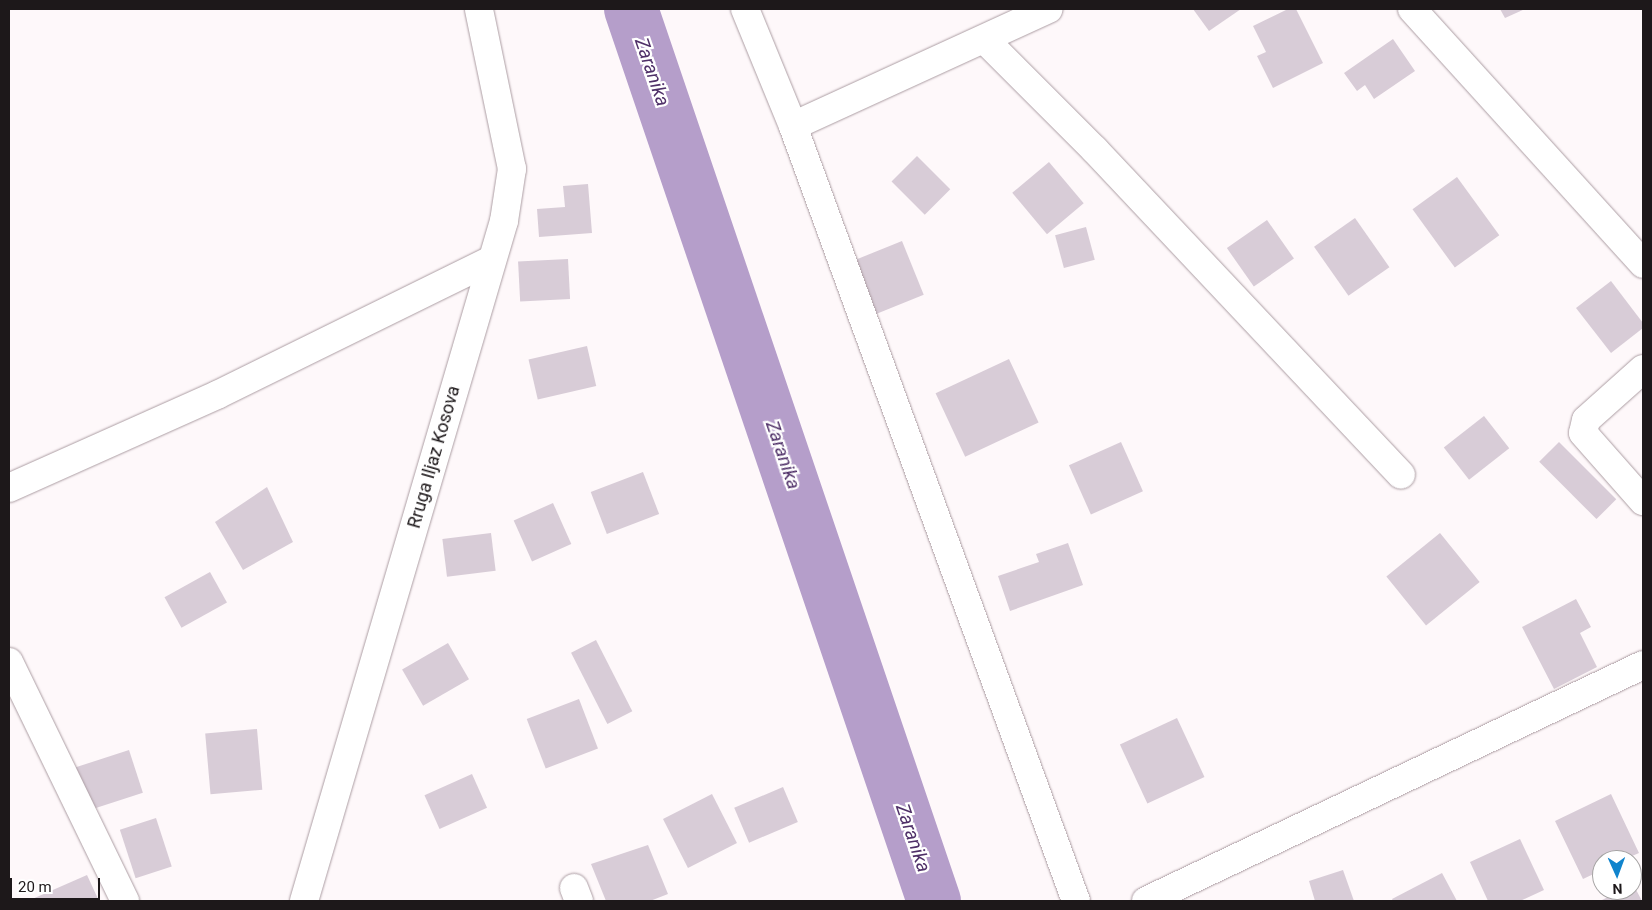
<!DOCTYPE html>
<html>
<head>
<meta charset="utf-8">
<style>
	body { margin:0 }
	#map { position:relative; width:1652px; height:910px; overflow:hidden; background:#fef8fa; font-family:Roboto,sans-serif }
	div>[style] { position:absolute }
	.river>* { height:54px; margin:-27px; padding:0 27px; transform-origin:27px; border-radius:27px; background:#b59eca }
	.building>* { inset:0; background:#d8ccd7; transform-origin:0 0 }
	.roads { filter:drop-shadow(0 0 1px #ac9da3) drop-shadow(0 0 1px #ac9da3) }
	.minor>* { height:28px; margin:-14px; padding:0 14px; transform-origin:14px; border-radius:14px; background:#fff }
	span { translate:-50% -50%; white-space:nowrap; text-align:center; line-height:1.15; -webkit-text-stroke:4.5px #fff; paint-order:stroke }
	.street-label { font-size:18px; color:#1d181a }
	.water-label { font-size:19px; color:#4f3068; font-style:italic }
	.frame { position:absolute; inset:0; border:10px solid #1d181a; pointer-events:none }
	.north { position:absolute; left:1592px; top:850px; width:50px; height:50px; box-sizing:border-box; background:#fff; border:1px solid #a5a3a3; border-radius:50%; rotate:178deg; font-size:14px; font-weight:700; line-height:20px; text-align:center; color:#1d181a }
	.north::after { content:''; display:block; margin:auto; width:18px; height:22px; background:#1084cd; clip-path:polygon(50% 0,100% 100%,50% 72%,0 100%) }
	.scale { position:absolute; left:10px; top:878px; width:90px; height:22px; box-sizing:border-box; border:2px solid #1d181a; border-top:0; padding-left:6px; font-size:15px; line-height:18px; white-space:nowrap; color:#1d181a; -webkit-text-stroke:4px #fff; paint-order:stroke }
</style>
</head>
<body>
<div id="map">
	<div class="river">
		<div style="left:631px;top:9px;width:942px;rotate:71.24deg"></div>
	</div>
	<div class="building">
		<div style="clip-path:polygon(1193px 9px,1241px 9px,1209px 31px)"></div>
		<div style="clip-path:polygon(1288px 9px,1296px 9px,1323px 63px,1273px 88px,1257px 56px,1266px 52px,1253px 26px)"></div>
		<div style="clip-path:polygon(1500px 9px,1525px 9px,1505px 18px)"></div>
		<div style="clip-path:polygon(1393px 39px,1415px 71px,1374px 99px,1365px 85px,1357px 91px,1344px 73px)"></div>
		<div style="left:917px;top:156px;width:47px;height:36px;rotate:45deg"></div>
		<div style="left:1049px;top:162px;width:54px;height:48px;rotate:50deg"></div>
		<div style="left:1457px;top:177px;width:72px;height:55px;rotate:54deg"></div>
		<div style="clip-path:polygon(588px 184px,592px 233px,539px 237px,537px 209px,565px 207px,563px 186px)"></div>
		<div style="left:1355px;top:218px;width:60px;height:50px;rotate:55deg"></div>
		<div style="left:1267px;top:220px;width:47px;height:49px;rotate:55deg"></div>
		<div style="left:1086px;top:227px;width:34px;height:32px;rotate:75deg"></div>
		<div style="left:902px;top:241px;width:58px;height:54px;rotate:68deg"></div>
		<div style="left:568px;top:259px;width:40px;height:50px;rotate:87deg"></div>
		<div style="clip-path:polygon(1611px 281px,1643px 323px,1643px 328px,1611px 353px,1576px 308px)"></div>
		<div style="left:587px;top:346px;width:41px;height:60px;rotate:77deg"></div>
		<div style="left:1009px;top:359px;width:70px;height:81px;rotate:65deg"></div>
		<div style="left:1484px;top:416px;width:41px;height:51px;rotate:52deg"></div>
		<div style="left:1121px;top:442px;width:54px;height:57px;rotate:66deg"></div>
		<div style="left:1559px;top:442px;width:81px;height:28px;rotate:45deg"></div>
		<div style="left:643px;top:472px;width:45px;height:56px;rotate:69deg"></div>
		<div style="clip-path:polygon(267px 487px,293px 542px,243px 570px,215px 522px)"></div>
		<div style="left:553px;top:503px;width:45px;height:43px;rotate:66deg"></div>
		<div style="left:491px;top:533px;width:38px;height:49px;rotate:83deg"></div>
		<div style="left:1440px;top:533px;width:63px;height:69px;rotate:51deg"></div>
		<div style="clip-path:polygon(1068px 543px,1083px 585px,1010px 611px,998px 576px,1039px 562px,1036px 554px)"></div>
		<div style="left:210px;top:572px;width:35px;height:52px;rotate:61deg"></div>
		<div style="clip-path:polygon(1576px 599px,1591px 627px,1580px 633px,1597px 667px,1554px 689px,1522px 627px)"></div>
		<div style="left:596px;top:640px;width:80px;height:28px;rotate:63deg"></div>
		<div style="left:448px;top:643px;width:42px;height:53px;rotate:60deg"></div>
		<div style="left:579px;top:699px;width:53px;height:56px;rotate:69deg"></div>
		<div style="left:1177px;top:718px;width:65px;height:63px;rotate:65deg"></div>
		<div style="left:257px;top:729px;width:61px;height:52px;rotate:85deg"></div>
		<div style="left:129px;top:750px;width:45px;height:60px;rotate:72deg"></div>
		<div style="left:472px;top:774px;width:37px;height:52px;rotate:66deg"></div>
		<div style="left:783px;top:787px;width:38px;height:53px;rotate:67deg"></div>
		<div style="left:712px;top:794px;width:55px;height:55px;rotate:63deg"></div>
		<div style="clip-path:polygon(1611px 794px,1639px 853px,1623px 860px,1602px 860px,1602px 870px,1583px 879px,1555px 821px)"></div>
		<div style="left:156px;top:818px;width:51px;height:38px;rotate:72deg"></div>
		<div style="clip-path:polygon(1520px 839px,1544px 890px,1520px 901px,1488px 901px,1470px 862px)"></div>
		<div style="clip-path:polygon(648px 845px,668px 894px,650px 901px,606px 901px,591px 864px)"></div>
		<div style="clip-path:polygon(1343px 870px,1354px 901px,1315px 901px,1309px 881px)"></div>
		<div style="clip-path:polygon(1442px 873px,1457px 901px,1393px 901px,1392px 899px)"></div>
		<div style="clip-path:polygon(87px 875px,99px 901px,31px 901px,30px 900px)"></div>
		<div style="clip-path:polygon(1633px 884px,1642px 901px,1600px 901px,1622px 890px,1632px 890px)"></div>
	</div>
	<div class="roads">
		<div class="minor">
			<div style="left:745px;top:9px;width:126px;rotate:67.7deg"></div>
			<div style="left:793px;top:126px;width:825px;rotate:69.94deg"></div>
			<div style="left:1412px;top:9px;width:344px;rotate:47.8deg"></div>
			<div style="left:985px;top:40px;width:156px;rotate:45deg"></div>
			<div style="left:1095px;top:150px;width:446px;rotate:46.7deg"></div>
			<div style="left:793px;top:126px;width:281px;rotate:-24.6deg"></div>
			<div style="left:1643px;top:369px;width:76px;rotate:138.2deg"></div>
			<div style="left:1586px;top:420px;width:13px;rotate:103deg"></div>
			<div style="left:1583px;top:433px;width:91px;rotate:48.6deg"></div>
			<div style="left:9px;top:488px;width:228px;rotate:-24.1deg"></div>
			<div style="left:217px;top:395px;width:305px;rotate:-26.2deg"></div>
			<div style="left:9px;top:662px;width:266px;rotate:64.1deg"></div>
			<div style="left:574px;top:888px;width:14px;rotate:69deg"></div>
			<div style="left:304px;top:901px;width:709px;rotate:-73.61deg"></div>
			<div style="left:504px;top:221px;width:53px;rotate:-81.3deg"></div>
			<div style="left:512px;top:169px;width:163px;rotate:-101.7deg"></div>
			<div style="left:1146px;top:901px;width:550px;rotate:-25.4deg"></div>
		</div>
	</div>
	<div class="street-label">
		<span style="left:434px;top:457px;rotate:-74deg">Rruga Iljaz Kosova</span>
	</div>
	<div class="water-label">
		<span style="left:652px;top:72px;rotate:71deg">Zaranika</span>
		<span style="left:783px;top:455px;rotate:71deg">Zaranika</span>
		<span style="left:913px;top:838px;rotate:71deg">Zaranika</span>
	</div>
	<div class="frame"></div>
	<div class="north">N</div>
	<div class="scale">20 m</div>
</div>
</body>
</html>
